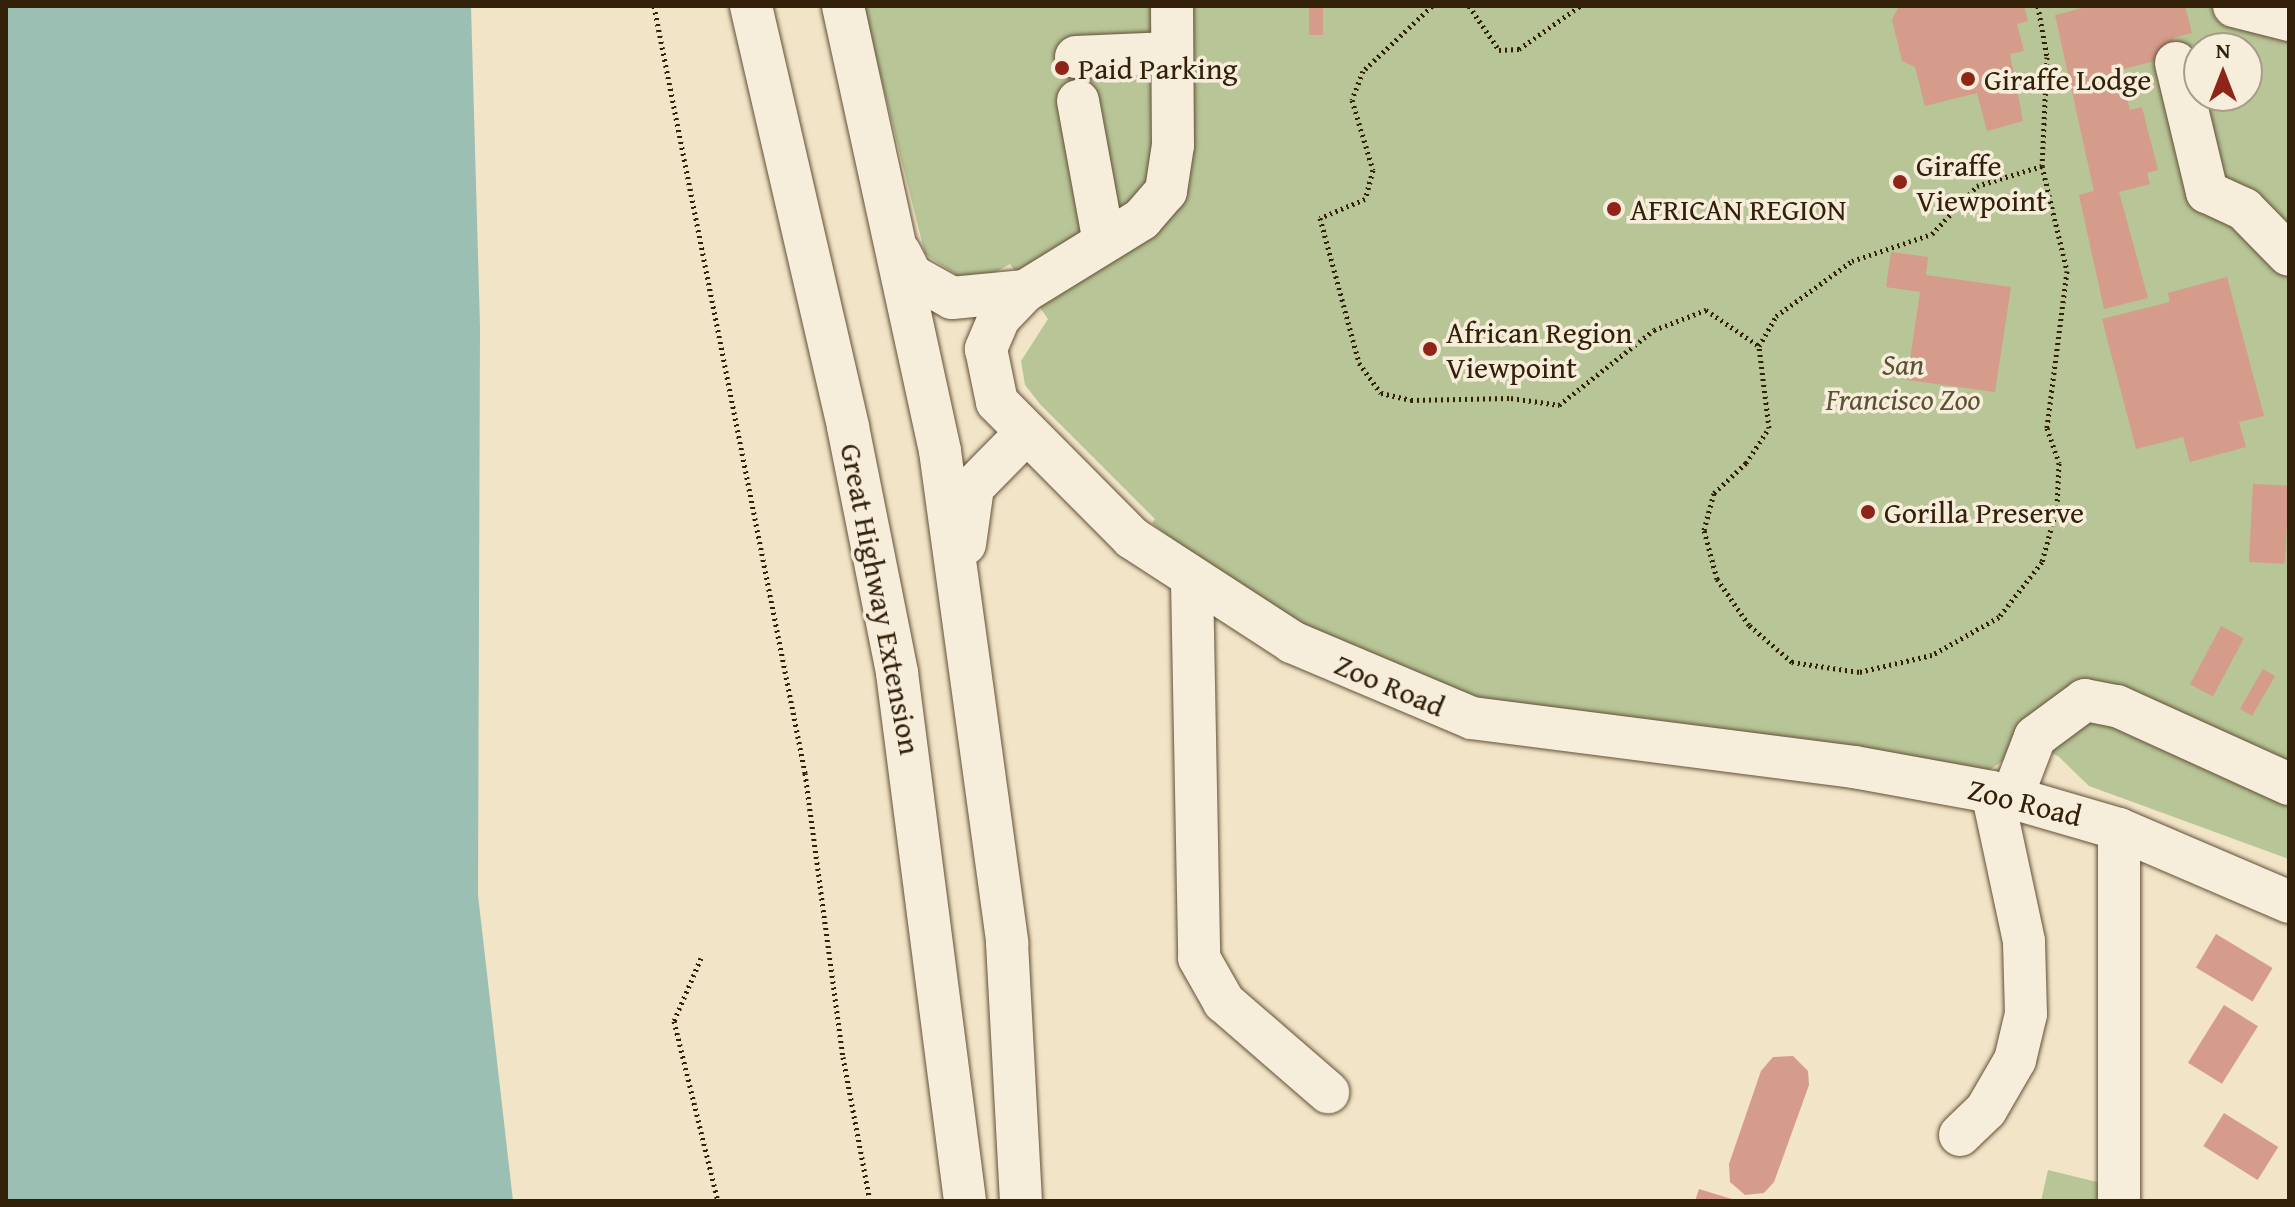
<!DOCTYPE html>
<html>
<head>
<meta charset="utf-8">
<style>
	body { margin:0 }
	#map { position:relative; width:2295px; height:1207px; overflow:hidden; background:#f2e4c7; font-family:"Gentium Book Plus",serif }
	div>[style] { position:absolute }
	.green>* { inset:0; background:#b8c597 }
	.water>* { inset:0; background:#9bbfb2 }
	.building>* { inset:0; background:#d59b8b; transform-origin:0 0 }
	.path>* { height:5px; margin-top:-2.5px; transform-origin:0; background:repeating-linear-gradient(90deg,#322008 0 2px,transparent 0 6px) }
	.roads { filter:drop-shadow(0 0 2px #625138) drop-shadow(0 0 2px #625138) }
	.minor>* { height:42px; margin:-21px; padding:0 21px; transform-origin:21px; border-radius:21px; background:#f7eddb }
	.dots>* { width:22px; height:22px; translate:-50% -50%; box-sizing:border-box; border:4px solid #f7eddb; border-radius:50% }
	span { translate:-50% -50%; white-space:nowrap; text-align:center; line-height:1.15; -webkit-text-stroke:7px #f7eddb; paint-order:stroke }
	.poi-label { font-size:30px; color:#322008 }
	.left { translate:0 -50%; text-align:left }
	.park-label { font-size:30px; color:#5a5233; font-style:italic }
	.street-label { font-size:30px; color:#322008 }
	.frame { position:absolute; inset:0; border:8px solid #322008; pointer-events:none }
	.north { position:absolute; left:2183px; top:32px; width:80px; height:80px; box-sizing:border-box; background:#f7eddb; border:2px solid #a89b87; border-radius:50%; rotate:0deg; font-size:22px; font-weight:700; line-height:32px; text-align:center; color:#322008 }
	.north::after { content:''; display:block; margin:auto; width:28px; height:36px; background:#8f2418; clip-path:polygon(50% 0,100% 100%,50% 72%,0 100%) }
</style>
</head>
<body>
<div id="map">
	<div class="green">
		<div style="clip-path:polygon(evenodd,863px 6px,2289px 6px,2289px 859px,2089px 786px,2058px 756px,2029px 743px,1988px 771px,1478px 703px,1308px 629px,1210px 569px,1152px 523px,1155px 519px,1040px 404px,1025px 385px,1021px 361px,1048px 319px,1010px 264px,994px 273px,958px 276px,925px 254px,863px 6px,2199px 48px,2247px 48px,2247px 96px,2199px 96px,2199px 48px)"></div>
		<div style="clip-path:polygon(2048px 1170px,2101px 1183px,2100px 1201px,2041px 1201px)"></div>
	</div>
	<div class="water">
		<div style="clip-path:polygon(6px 6px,471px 6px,480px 327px,478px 895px,513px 1201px,6px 1201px)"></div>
	</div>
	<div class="building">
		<div style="left:1309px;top:6px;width:14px;height:29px"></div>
		<div style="clip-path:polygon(1899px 6px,2024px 6px,2028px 21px,2017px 24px,2024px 51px,2010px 54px,2023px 121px,1987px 131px,1977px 93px,1925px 106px,1915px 67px,1902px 61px,1892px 20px)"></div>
		<div style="clip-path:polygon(2090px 6px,2185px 6px,2192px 33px,2173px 38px,2177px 55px,2120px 70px,2130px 110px,2142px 107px,2158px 170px,2147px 173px,2150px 184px,2119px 192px,2148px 298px,2104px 309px,2079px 195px,2094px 191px,2055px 15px)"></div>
		<div style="clip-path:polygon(1891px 252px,1928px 257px,1926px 275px,2011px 287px,1995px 392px,1907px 380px,1920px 292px,1886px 287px)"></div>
		<div style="clip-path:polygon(2227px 277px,2264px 416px,2239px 422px,2246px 447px,2190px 462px,2183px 437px,2136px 449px,2102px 319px,2170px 302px,2168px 293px)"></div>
		<div style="left:2253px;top:484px;width:36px;height:78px;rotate:3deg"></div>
		<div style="left:2221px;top:626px;width:26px;height:66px;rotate:28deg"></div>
		<div style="left:2263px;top:669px;width:14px;height:46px;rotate:30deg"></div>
		<div style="left:2216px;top:934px;width:66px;height:39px;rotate:31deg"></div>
		<div style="left:2224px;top:1005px;width:40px;height:68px;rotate:32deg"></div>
		<div style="clip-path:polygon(1793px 1056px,1808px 1071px,1809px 1085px,1774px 1182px,1764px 1193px,1745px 1195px,1730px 1182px,1729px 1164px,1761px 1071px,1773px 1057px)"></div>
		<div style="left:2224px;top:1113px;width:64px;height:39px;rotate:32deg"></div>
		<div style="clip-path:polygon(1699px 1189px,1735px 1200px,1735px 1201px,1695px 1201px)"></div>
	</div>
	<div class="path">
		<div style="left:654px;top:6px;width:782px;rotate:78.86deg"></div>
		<div style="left:805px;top:773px;width:287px;rotate:82.4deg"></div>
		<div style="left:843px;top:1057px;width:147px;rotate:79.4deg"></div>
		<div style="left:1432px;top:6px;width:95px;rotate:136.7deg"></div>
		<div style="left:1363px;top:71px;width:31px;rotate:111deg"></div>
		<div style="left:1352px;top:100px;width:73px;rotate:73.3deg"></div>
		<div style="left:1373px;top:170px;width:30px;rotate:105deg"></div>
		<div style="left:1365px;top:199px;width:49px;rotate:157.1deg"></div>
		<div style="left:1320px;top:218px;width:150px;rotate:74.9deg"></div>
		<div style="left:1359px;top:363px;width:37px;rotate:54deg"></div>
		<div style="left:1381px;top:393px;width:31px;rotate:13deg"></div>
		<div style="left:1411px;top:400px;width:100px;rotate:-1.1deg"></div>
		<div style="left:1511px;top:398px;width:49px;rotate:8.3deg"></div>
		<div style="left:1559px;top:405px;width:121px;rotate:-38.3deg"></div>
		<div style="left:1654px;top:330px;width:56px;rotate:-21deg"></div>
		<div style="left:1706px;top:310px;width:64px;rotate:34.2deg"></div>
		<div style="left:1469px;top:6px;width:53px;rotate:55.7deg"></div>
		<div style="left:1499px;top:50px;width:20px;rotate:-3deg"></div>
		<div style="left:1519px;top:49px;width:75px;rotate:-35.2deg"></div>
		<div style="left:2038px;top:6px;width:52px;rotate:80deg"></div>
		<div style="left:2047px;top:57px;width:109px;rotate:92.6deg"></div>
		<div style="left:2042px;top:166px;width:108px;rotate:76.6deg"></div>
		<div style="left:2067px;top:271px;width:158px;rotate:97.3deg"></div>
		<div style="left:2047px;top:428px;width:37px;rotate:71deg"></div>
		<div style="left:2059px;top:463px;width:44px;rotate:92.6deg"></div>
		<div style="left:2057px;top:507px;width:57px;rotate:105.3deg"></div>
		<div style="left:2042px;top:562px;width:70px;rotate:128deg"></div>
		<div style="left:1999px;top:617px;width:77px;rotate:150.4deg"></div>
		<div style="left:1932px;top:655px;width:75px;rotate:166.9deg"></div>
		<div style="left:1859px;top:672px;width:68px;rotate:-171.5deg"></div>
		<div style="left:1792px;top:662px;width:57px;rotate:-139.3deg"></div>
		<div style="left:1749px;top:625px;width:56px;rotate:-124.8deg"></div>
		<div style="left:1717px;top:579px;width:51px;rotate:-104.9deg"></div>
		<div style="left:1704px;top:530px;width:38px;rotate:-75deg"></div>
		<div style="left:1714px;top:493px;width:44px;rotate:-43.2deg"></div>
		<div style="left:1746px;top:463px;width:42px;rotate:-56.7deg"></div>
		<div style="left:1769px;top:428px;width:83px;rotate:-97deg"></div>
		<div style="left:1759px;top:346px;width:34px;rotate:-60deg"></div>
		<div style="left:1776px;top:316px;width:94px;rotate:-35.9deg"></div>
		<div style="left:1852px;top:261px;width:84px;rotate:-18.6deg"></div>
		<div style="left:1932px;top:234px;width:66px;rotate:-46.8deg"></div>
		<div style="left:1977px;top:186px;width:68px;rotate:-17.1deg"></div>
		<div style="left:701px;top:958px;width:69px;rotate:113.2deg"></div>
		<div style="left:674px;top:1021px;width:185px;rotate:76.3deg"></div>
	</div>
	<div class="roads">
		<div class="minor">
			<div style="left:751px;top:6px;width:432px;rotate:77deg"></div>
			<div style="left:848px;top:427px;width:251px;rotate:78.7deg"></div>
			<div style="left:897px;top:673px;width:532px;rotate:82.66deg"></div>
			<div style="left:843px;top:6px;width:455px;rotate:77.7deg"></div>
			<div style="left:940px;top:451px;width:497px;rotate:82.2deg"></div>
			<div style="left:1007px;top:943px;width:258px;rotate:86.9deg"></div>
			<div style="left:1172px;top:6px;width:139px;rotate:89.6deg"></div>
			<div style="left:1173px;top:145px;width:47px;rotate:98.7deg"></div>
			<div style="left:1166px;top:191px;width:37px;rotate:131deg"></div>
			<div style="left:1142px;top:219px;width:137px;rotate:148.4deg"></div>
			<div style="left:1025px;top:291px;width:37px;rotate:134deg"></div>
			<div style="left:999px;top:318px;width:34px;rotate:113deg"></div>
			<div style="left:986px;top:349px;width:54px;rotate:78.3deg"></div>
			<div style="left:997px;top:402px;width:192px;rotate:45.2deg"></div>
			<div style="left:1132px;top:538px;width:191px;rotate:33deg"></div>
			<div style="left:1292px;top:642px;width:195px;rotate:22.9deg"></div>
			<div style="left:1472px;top:718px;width:385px;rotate:7.3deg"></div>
			<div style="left:1854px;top:767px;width:140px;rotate:10.3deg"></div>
			<div style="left:1992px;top:792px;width:132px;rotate:16.2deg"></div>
			<div style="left:2119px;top:829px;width:185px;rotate:23.2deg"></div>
			<div style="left:2234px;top:6px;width:57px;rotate:14.3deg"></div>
			<div style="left:1076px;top:57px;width:94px;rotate:-2.4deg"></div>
			<div style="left:2176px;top:63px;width:133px;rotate:76.5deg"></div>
			<div style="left:2207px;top:192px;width:41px;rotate:24.7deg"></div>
			<div style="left:2244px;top:209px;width:64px;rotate:45.6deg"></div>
			<div style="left:1078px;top:101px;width:143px;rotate:79.6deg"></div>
			<div style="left:900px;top:253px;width:25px;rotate:63deg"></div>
			<div style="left:911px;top:275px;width:47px;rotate:29.3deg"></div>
			<div style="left:952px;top:298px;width:73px;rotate:-5.5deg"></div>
			<div style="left:965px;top:544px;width:58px;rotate:-82deg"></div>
			<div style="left:973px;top:487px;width:74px;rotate:-45.5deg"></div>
			<div style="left:1192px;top:581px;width:377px;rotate:88.9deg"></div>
			<div style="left:1199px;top:958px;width:51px;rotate:60.4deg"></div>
			<div style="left:1224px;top:1002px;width:138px;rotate:40.9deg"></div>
			<div style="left:2012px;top:797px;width:64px;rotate:-69deg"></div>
			<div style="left:2035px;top:737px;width:62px;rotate:-36.5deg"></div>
			<div style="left:2085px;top:700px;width:33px;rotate:11deg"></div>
			<div style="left:2117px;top:706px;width:189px;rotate:24.4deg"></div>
			<div style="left:2119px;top:829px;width:372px;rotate:90deg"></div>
			<div style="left:1960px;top:1135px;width:36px;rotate:-44deg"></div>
			<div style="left:1986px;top:1110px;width:58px;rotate:-59.9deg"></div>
			<div style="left:2015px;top:1060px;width:47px;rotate:-76.6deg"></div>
			<div style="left:2026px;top:1014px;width:73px;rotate:-91.6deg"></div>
			<div style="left:2024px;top:941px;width:152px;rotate:-102.1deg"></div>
		</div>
	</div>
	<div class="dots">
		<div style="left:1062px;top:68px;background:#8f2418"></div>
		<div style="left:1968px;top:79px;background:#8f2418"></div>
		<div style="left:1900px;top:182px;background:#8f2418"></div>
		<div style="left:1614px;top:209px;background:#8f2418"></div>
		<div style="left:1430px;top:349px;background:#8f2418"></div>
		<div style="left:1868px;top:512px;background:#8f2418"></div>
	</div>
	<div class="poi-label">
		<span class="left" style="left:1078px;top:68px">Paid Parking</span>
		<span class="left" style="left:1984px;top:79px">Giraffe Lodge</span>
		<span class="left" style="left:1916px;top:182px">Giraffe<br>Viewpoint</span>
		<span class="left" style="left:1630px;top:209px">AFRICAN REGION</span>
		<span class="left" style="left:1446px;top:349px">African Region<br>Viewpoint</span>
		<span class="left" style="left:1884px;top:512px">Gorilla Preserve</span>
	</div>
	<div class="park-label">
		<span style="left:1903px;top:381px">San<br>Francisco Zoo</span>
	</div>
	<div class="street-label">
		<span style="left:881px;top:599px;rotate:79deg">Great Highway Extension</span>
		<span style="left:1390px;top:685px;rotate:23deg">Zoo Road</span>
		<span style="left:2025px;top:802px;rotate:14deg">Zoo Road</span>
	</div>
	<div class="frame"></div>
	<div class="north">N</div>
</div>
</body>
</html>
